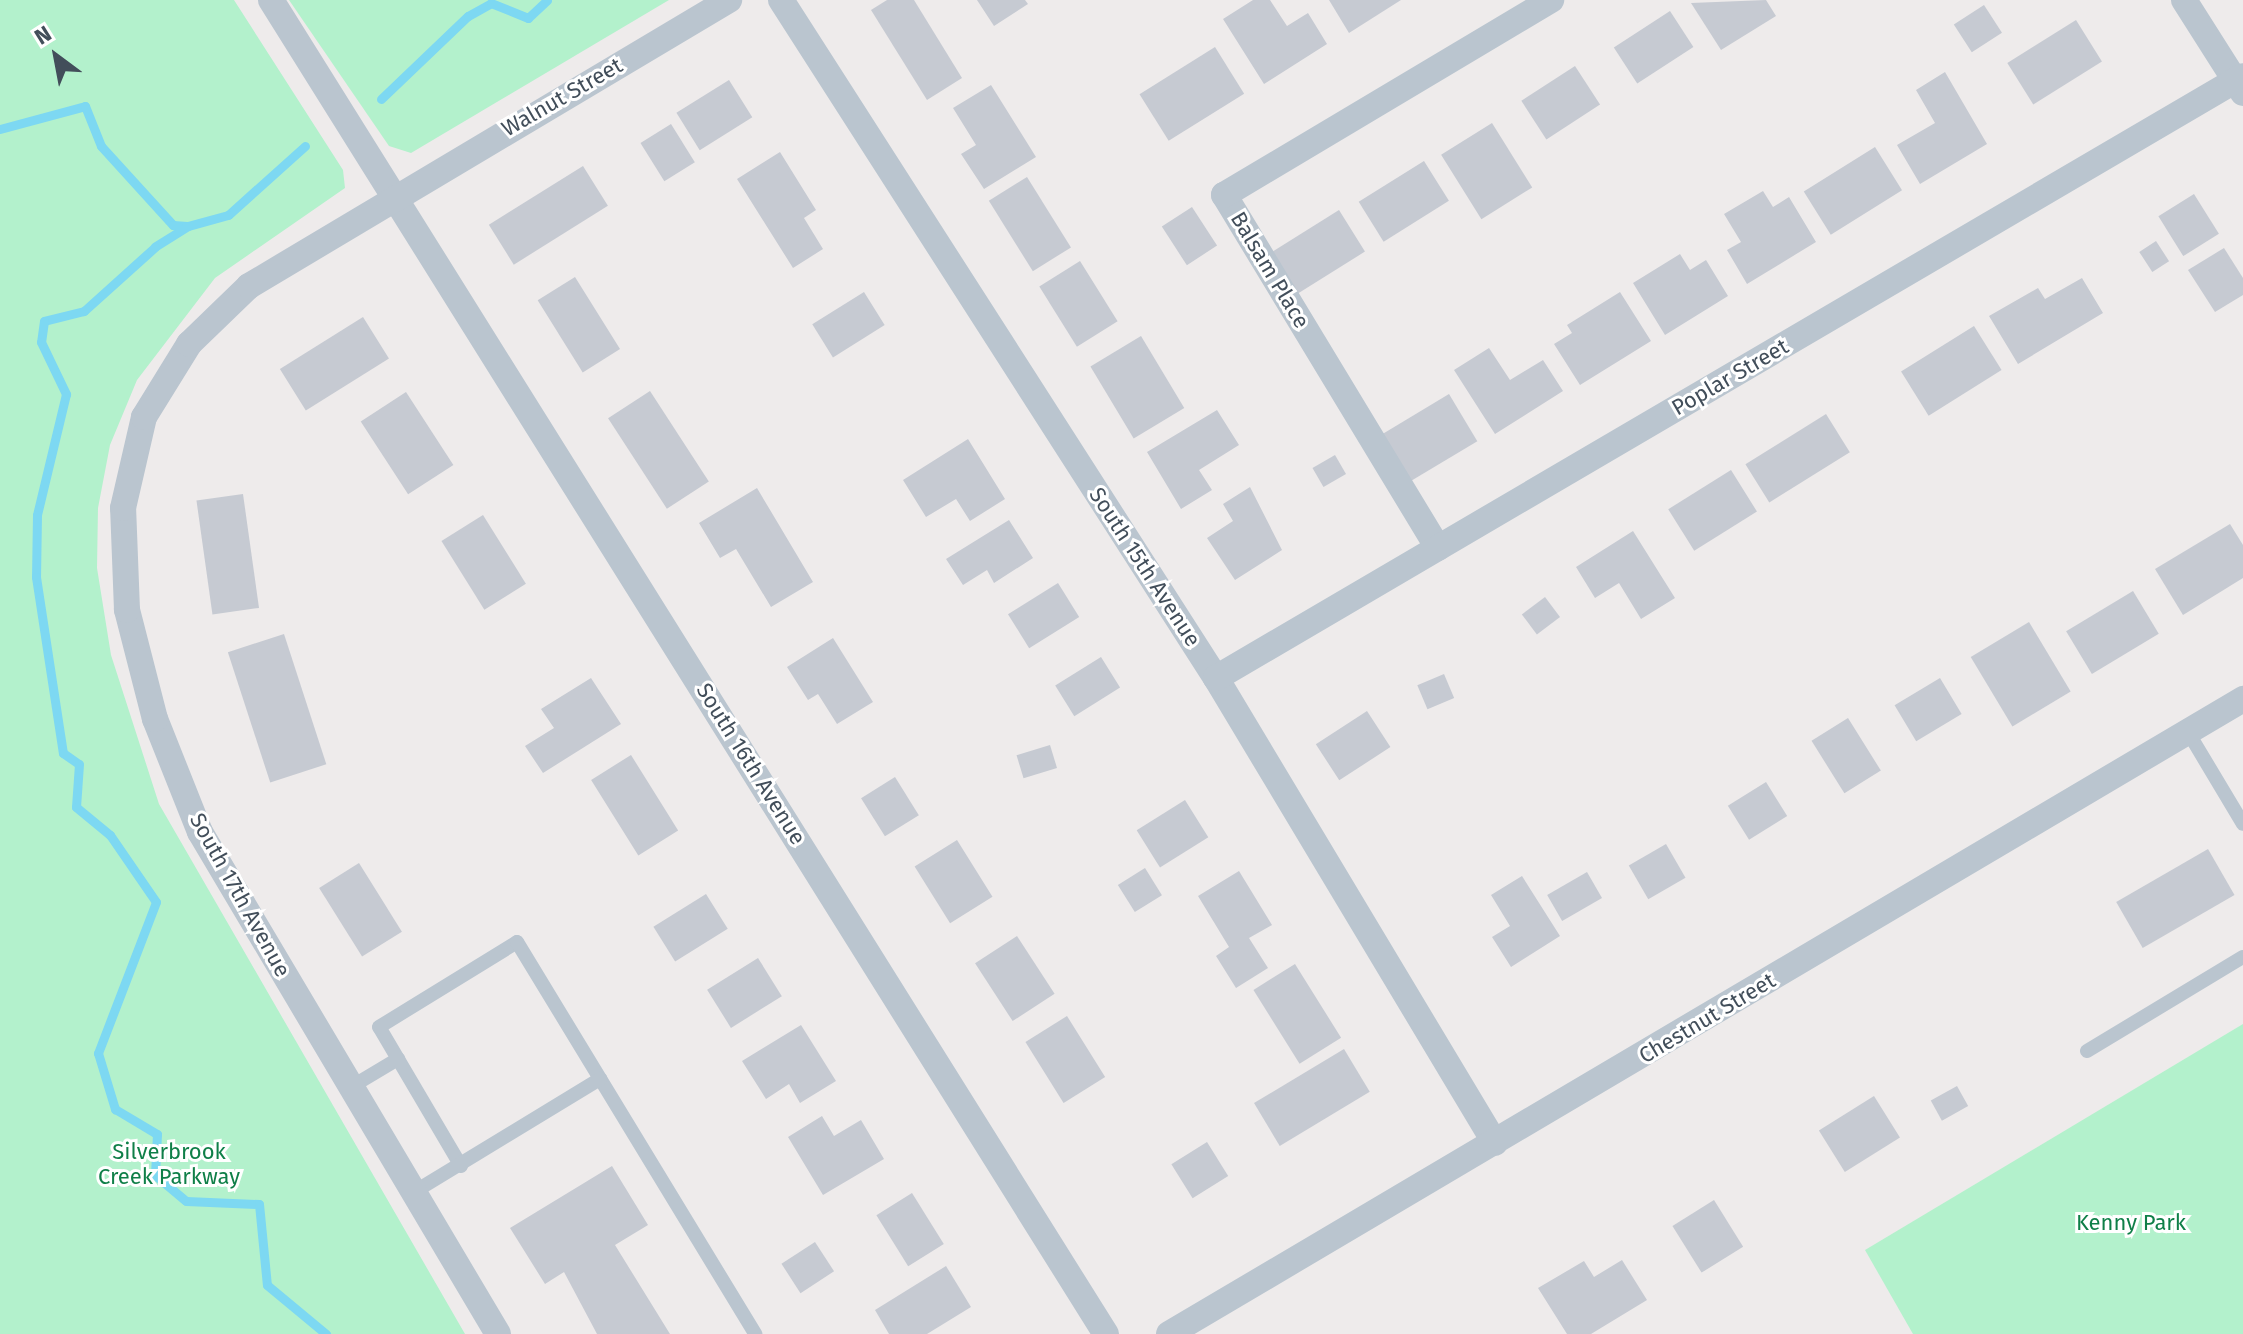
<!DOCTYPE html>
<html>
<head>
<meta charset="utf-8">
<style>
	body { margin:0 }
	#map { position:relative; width:2243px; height:1334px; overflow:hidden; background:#eeebeb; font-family:"Fira Sans",sans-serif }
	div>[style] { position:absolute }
	.green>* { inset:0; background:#b3f1cc }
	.stream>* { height:9px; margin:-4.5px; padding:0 4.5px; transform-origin:4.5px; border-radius:4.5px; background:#7dd8f2 }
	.building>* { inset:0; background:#c6cad2; transform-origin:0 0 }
	.lane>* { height:14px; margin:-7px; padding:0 7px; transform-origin:7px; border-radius:7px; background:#bac5cf }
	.street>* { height:26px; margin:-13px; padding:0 13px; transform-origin:13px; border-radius:13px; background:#bac5cf }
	span { translate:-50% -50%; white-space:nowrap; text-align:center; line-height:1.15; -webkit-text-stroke:6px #fff; paint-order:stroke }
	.street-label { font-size:22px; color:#424e5a }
	.park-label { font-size:22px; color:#0f7f48 }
	.north { position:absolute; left:16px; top:16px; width:80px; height:80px; -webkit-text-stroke:6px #fff; paint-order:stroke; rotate:328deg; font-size:22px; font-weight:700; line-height:32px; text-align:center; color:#424e5a }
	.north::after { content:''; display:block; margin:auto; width:28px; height:36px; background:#424e5a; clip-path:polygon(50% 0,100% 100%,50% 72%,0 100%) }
</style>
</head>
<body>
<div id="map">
	<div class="green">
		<div style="clip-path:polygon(0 0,234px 0,343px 170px,345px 188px,215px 278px,137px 380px,110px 445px,98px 508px,97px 568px,111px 655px,159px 804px,465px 1334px,0 1334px)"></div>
		<div style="clip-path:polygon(289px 0,669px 0,411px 153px,389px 146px)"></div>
		<div style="clip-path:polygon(2243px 1024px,2243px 1334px,1913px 1334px,1865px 1250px)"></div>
	</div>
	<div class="stream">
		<div style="left:381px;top:99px;width:120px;rotate:-43.7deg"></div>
		<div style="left:468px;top:16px;width:26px;rotate:-29deg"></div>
		<div style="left:491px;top:3px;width:40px;rotate:22deg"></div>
		<div style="left:528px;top:18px;width:26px;rotate:-43deg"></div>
		<div style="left:0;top:129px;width:88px;rotate:-15.1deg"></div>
		<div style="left:85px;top:106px;width:43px;rotate:68.2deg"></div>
		<div style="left:101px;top:146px;width:107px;rotate:47.7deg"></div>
		<div style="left:173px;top:225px;width:14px;rotate:4deg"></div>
		<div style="left:305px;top:146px;width:103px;rotate:138.1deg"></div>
		<div style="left:228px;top:215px;width:41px;rotate:164.6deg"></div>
		<div style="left:188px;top:226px;width:39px;rotate:148deg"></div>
		<div style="left:155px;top:247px;width:96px;rotate:138deg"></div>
		<div style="left:84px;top:311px;width:41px;rotate:166deg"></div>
		<div style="left:44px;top:321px;width:21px;rotate:98deg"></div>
		<div style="left:41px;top:342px;width:58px;rotate:64.3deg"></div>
		<div style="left:66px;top:394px;width:124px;rotate:103.5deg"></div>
		<div style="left:37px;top:515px;width:62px;rotate:90.9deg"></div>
		<div style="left:36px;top:577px;width:178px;rotate:81.3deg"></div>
		<div style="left:63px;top:753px;width:19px;rotate:35deg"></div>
		<div style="left:79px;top:764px;width:43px;rotate:94deg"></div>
		<div style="left:76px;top:807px;width:44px;rotate:39.5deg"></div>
		<div style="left:110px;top:835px;width:81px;rotate:55.5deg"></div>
		<div style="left:156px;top:902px;width:162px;rotate:111deg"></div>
		<div style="left:98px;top:1053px;width:59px;rotate:73.1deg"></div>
		<div style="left:115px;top:1109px;width:49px;rotate:30.8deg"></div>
		<div style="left:157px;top:1134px;width:41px;rotate:92.8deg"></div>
		<div style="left:155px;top:1175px;width:40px;rotate:40deg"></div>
		<div style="left:186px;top:1201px;width:73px;rotate:2.4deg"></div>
		<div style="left:259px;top:1204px;width:81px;rotate:84.4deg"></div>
		<div style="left:267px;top:1285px;width:77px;rotate:39.7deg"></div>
	</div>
	<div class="building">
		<div style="clip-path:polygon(887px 0,914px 0,962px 78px,927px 100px,871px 10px)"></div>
		<div style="clip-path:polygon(977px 0,1025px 0,1028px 4px,994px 26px)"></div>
		<div style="clip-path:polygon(1253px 0,1270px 0,1287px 26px,1308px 13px,1327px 44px,1264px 84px,1223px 19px)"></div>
		<div style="clip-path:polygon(1329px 0,1401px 0,1349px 33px)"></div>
		<div style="clip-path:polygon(1766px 0,1776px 16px,1721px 50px,1691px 3px)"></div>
		<div style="left:1984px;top:5px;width:33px;height:36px;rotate:57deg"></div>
		<div style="left:1670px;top:11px;width:43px;height:67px;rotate:57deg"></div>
		<div style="left:2076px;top:20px;width:49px;height:81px;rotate:58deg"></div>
		<div style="left:1215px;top:47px;width:55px;height:89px;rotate:58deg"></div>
		<div style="left:1575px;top:66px;width:46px;height:64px;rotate:57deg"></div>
		<div style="clip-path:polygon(1945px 72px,1987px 144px,1920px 184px,1897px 145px,1935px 123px,1916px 90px)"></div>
		<div style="left:729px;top:80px;width:44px;height:62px;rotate:58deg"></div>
		<div style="clip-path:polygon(991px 85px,1036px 157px,984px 189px,961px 154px,976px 145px,953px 108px)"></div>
		<div style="left:1492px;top:123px;width:76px;height:60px;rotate:58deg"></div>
		<div style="left:671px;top:124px;width:45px;height:36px;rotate:58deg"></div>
		<div style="left:1875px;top:147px;width:51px;height:84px;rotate:58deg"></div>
		<div style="clip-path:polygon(780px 152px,816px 210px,804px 218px,823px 249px,793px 268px,737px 179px)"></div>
		<div style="left:1424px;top:161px;width:47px;height:77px;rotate:58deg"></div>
		<div style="left:583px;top:166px;width:47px;height:111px;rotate:58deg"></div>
		<div style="left:1027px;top:177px;width:83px;height:45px;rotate:58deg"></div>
		<div style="clip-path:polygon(1763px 191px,1773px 207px,1789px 197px,1816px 242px,1747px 284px,1727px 250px,1741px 242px,1724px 214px)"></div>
		<div style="left:2194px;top:194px;width:47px;height:42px;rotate:58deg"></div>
		<div style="left:1192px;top:207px;width:46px;height:36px;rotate:57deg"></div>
		<div style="left:1339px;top:210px;width:49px;height:80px;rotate:58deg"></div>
		<div style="left:2156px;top:241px;width:24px;height:20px;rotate:57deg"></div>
		<div style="clip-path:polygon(2224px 248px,2243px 278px,2243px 295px,2215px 312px,2188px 270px)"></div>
		<div style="clip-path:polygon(1680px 254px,1690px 270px,1706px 260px,1728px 296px,1665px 335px,1633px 283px)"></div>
		<div style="left:1080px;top:261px;width:71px;height:48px;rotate:58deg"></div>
		<div style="left:575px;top:277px;width:85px;height:44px;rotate:58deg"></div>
		<div style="clip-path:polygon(2082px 278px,2103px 313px,2018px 364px,1989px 316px,2038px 288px,2045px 299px)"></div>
		<div style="left:864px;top:292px;width:39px;height:61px;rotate:58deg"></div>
		<div style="clip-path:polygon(1620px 292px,1651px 341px,1580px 385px,1554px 344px,1572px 333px,1567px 325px)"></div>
		<div style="left:363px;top:317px;width:49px;height:98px;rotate:58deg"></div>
		<div style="left:1974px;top:326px;width:52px;height:86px;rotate:58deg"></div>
		<div style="left:1141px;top:336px;width:84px;height:59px;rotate:59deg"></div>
		<div style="clip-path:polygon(1489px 348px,1510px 380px,1543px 360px,1563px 391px,1495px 434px,1454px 370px)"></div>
		<div style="left:650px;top:391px;width:108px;height:50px;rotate:57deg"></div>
		<div style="left:406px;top:392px;width:87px;height:54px;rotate:57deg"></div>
		<div style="left:1449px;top:394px;width:55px;height:79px;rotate:59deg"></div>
		<div style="clip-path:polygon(1217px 410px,1239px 445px,1199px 470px,1212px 490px,1181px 509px,1147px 452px)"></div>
		<div style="left:1826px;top:414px;width:45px;height:95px;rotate:58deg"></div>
		<div style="clip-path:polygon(968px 439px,1005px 499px,970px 521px,956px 499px,926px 517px,903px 480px)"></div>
		<div style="left:1335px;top:455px;width:22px;height:26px;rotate:60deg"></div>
		<div style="left:1731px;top:470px;width:49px;height:74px;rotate:58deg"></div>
		<div style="clip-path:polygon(1250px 487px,1282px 550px,1235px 580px,1207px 538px,1233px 521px,1223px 504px)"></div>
		<div style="clip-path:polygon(757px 488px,813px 582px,771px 607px,736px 549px,720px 558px,699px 523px)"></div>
		<div style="left:243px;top:494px;width:115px;height:47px;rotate:82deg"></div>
		<div style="left:483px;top:515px;width:81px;height:49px;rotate:58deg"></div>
		<div style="clip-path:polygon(1009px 520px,1033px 558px,994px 583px,987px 570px,963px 585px,946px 559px)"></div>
		<div style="clip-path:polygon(2230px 524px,2243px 545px,2243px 578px,2183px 615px,2155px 569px)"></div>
		<div style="clip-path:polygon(1633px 531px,1675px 598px,1641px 619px,1619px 583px,1595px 598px,1576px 567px)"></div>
		<div style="left:1058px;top:583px;width:40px;height:59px;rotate:58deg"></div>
		<div style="left:2133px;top:591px;width:50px;height:78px;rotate:59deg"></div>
		<div style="left:1545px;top:597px;width:25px;height:29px;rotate:53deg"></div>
		<div style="left:2029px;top:622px;width:81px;height:68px;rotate:59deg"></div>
		<div style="left:284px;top:634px;width:137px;height:59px;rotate:72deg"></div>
		<div style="clip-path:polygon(833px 638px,873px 702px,837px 724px,818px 694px,808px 700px,787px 667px)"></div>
		<div style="left:1101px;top:657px;width:36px;height:54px;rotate:58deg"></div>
		<div style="left:1444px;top:674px;width:26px;height:29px;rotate:67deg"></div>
		<div style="clip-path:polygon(591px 678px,621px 724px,543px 773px,525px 746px,554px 728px,541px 709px)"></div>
		<div style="left:1940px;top:678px;width:42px;height:53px;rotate:59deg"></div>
		<div style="left:1367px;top:711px;width:43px;height:61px;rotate:57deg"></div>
		<div style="left:1848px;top:718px;width:62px;height:43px;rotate:58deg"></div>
		<div style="left:1050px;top:745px;width:24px;height:35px;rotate:73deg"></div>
		<div style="left:631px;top:755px;width:89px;height:47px;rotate:58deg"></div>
		<div style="left:895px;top:777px;width:45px;height:40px;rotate:58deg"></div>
		<div style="left:1766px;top:782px;width:40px;height:45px;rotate:58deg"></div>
		<div style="left:1185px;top:800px;width:44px;height:57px;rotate:58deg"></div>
		<div style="left:957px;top:840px;width:67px;height:50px;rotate:58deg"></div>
		<div style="left:1666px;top:844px;width:39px;height:43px;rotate:60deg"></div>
		<div style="left:2208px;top:849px;width:53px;height:106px;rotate:60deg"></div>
		<div style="left:359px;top:863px;width:81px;height:47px;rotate:58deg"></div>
		<div style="left:1145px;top:868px;width:32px;height:32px;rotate:58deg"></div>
		<div style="clip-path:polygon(1239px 871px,1272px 925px,1249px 938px,1268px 968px,1236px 988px,1216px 956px,1229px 947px,1198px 896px)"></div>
		<div style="left:1587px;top:872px;width:30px;height:46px;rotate:60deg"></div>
		<div style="clip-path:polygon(1522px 876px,1560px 936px,1511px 967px,1492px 937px,1510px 926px,1491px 895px)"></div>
		<div style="left:706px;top:894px;width:41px;height:62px;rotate:58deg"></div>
		<div style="left:1017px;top:936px;width:69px;height:50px;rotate:57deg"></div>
		<div style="left:758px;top:958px;width:45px;height:60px;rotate:58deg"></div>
		<div style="left:1295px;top:964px;width:87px;height:49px;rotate:58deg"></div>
		<div style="left:1067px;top:1016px;width:72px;height:49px;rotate:58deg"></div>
		<div style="clip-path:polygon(801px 1025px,836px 1081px,800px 1103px,789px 1084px,766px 1099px,742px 1061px)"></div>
		<div style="left:1344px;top:1049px;width:50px;height:105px;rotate:59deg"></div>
		<div style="left:1957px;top:1086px;width:23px;height:30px;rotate:61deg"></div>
		<div style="left:1874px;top:1096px;width:49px;height:65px;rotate:58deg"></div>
		<div style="clip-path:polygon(822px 1116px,834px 1136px,861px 1120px,884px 1159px,823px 1195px,788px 1137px)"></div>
		<div style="left:1207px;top:1142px;width:40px;height:42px;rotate:58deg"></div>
		<div style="clip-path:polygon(612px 1166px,648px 1225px,615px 1245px,670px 1334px,597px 1334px,564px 1272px,545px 1284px,510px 1228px)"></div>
		<div style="left:912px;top:1193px;width:60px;height:42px;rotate:58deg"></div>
		<div style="left:1714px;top:1200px;width:55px;height:49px;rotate:58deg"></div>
		<div style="left:815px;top:1242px;width:35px;height:40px;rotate:57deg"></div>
		<div style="clip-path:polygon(1622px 1260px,1647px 1300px,1591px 1334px,1567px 1334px,1538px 1288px,1584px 1261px,1594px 1277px)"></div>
		<div style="clip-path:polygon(946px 1266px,971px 1307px,927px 1334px,889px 1334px,875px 1310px)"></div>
	</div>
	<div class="lane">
		<div style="left:2188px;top:732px;width:107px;rotate:59.1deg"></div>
		<div style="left:2087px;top:1051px;width:182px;rotate:-31.1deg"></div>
		<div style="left:351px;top:1087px;width:55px;rotate:-30.8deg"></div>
		<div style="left:461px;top:1166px;width:161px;rotate:-120.5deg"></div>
		<div style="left:379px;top:1027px;width:162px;rotate:-31.6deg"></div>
		<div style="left:517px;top:942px;width:459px;rotate:58.7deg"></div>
		<div style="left:414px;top:1192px;width:218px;rotate:-31.3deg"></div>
	</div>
	<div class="street">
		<div style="left:271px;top:0;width:1574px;rotate:57.96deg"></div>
		<div style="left:781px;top:0;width:806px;rotate:57.32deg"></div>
		<div style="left:1216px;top:678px;width:542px;rotate:59.04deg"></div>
		<div style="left:2184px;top:0;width:110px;rotate:57.6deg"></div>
		<div style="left:1438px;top:548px;width:413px;rotate:-121.2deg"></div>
		<div style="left:1224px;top:195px;width:381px;rotate:-30.8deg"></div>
		<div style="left:1216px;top:678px;width:1190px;rotate:-30.38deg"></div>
		<div style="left:498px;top:1334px;width:584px;rotate:-120.69deg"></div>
		<div style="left:200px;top:832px;width:122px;rotate:-111.7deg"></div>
		<div style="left:155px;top:719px;width:113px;rotate:-104.4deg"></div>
		<div style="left:127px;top:610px;width:102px;rotate:-92.2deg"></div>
		<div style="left:123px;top:508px;width:93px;rotate:-77deg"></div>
		<div style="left:144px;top:417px;width:86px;rotate:-58.3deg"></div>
		<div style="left:189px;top:344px;width:83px;rotate:-44deg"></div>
		<div style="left:249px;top:286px;width:559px;rotate:-30.79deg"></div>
		<div style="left:1169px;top:1334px;width:1248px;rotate:-30.59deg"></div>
	</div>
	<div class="street-label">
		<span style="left:562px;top:97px;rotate:-30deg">Walnut Street</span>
		<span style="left:1270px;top:270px;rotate:59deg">Balsam Place</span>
		<span style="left:1730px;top:377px;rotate:-30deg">Poplar Street</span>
		<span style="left:1145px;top:567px;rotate:57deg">South 15th Avenue</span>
		<span style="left:751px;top:764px;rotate:58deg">South 16th Avenue</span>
		<span style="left:240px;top:895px;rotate:61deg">South 17th Avenue</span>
		<span style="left:1707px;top:1018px;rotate:-31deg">Chestnut Street</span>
	</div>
	<div class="park-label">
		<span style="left:169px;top:1164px">Silverbrook<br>Creek Parkway</span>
		<span style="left:2131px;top:1223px">Kenny Park</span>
	</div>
	<div class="north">N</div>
</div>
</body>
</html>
